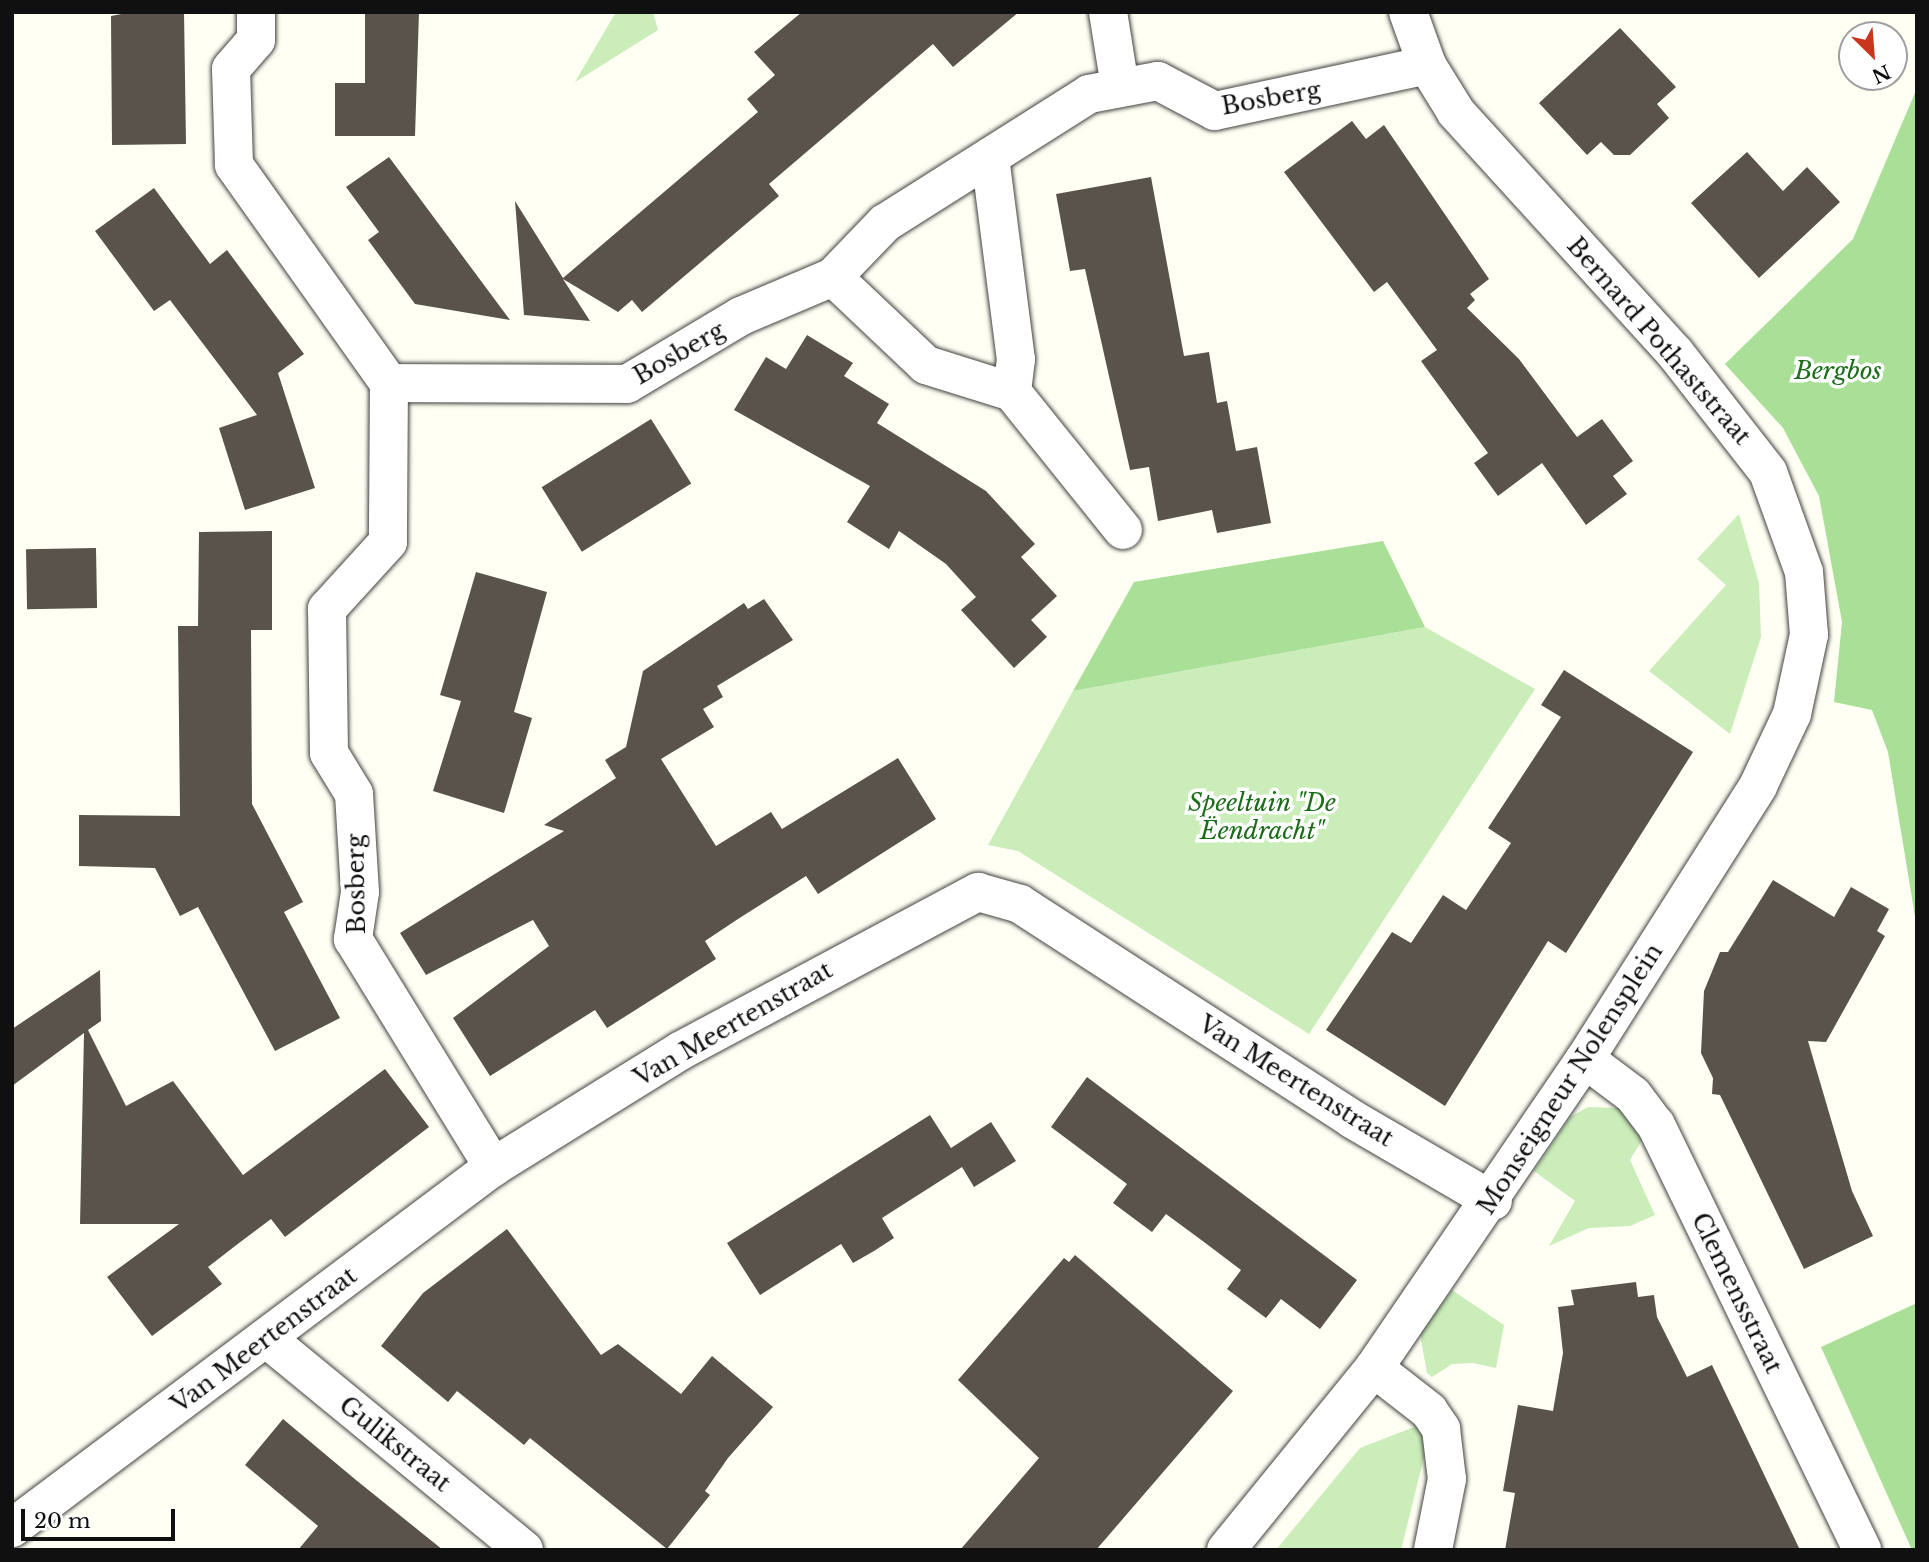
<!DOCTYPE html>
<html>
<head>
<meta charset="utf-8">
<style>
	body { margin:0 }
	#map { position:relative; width:1929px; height:1562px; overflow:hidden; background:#fffff3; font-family:"Libre Baskerville",serif }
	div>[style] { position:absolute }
	.green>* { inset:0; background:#caedb9 }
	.forest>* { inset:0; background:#a9df97 }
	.building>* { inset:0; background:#59534b; transform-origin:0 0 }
	.roads { filter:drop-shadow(0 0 2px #434343) drop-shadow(0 0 2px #434343) }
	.street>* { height:38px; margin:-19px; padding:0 19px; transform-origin:19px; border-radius:19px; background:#fff }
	span { translate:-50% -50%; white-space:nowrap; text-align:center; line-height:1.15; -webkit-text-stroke:7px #fff; paint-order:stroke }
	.street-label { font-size:24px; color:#101010 }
	.park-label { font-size:24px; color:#1c6d1a; font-style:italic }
	.frame { position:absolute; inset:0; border:14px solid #101010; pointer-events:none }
	.north { position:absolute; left:1838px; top:21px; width:70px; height:70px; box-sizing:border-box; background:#fff; border:2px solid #9f9f9f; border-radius:50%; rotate:155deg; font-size:19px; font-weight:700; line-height:28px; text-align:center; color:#101010 }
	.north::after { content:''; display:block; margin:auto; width:24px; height:32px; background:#ca361d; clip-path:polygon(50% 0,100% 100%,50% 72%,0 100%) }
	.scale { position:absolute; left:21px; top:1509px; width:154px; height:32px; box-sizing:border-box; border:4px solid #101010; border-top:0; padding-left:9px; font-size:21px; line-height:24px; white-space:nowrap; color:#101010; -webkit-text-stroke:5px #fff; paint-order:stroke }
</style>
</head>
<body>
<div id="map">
	<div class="green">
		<div style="clip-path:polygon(616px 12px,653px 12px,658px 30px,575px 82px)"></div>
		<div style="clip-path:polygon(1739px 514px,1759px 583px,1761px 637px,1730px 734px,1649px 671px,1726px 585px,1697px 559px)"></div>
		<div style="clip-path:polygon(1425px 627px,1535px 689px,1309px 1034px,1018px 851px,988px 845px,1073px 691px)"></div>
		<div style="clip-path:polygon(1588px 1107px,1618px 1108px,1645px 1135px,1630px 1160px,1655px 1215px,1630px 1226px,1589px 1228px,1549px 1246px,1575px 1201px,1534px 1171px,1570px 1117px)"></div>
		<div style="clip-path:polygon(1452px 1290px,1504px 1325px,1496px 1368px,1473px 1363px,1452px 1364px,1432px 1377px,1427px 1373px,1420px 1334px)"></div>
		<div style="clip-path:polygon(1422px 1424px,1426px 1449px,1401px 1550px,1276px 1550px,1360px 1448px)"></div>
	</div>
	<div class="forest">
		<div style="clip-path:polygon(1917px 88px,1917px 929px,1888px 752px,1872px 710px,1834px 702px,1842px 622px,1819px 496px,1783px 428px,1725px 364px,1853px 239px)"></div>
		<div style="clip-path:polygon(1383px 541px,1425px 627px,1073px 691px,1134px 582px)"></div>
		<div style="clip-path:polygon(1917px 1303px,1917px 1550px,1912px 1550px,1821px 1347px)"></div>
	</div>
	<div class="building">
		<div style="clip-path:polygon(132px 12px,184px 12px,186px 144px,112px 145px,111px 16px)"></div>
		<div style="clip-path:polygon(365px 12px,419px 12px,415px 136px,335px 136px,335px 83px,365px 83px)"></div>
		<div style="clip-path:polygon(802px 12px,1019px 12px,953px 67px,933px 44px,769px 184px,779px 196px,642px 312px,632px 300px,618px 312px,563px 279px,590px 321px,524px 315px,515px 201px,563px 278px,758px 112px,747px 99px,775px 75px,754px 52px)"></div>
		<div style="clip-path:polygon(1620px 28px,1676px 87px,1657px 104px,1669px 118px,1630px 155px,1614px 155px,1601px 142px,1587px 155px,1539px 103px)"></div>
		<div style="clip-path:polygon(1352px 121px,1366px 139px,1384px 125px,1489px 279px,1470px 294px,1475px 300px,1467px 308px,1519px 359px,1577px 437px,1602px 419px,1633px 461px,1613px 476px,1627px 494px,1586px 525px,1542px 463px,1498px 496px,1474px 463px,1488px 453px,1421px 361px,1437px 350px,1387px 282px,1374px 292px,1284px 172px)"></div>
		<div style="clip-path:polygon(1747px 152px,1783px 191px,1807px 167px,1840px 202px,1759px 278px,1691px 203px)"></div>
		<div style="clip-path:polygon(389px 157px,510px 320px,415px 304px,368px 240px,379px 232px,346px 187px)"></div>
		<div style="clip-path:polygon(1151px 177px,1184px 356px,1209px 352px,1217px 403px,1227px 401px,1236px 451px,1257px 447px,1271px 523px,1217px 533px,1212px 510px,1158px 521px,1149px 467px,1130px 470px,1085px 269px,1070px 271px,1056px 194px)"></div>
		<div style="clip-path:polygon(154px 188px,210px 264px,227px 250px,304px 354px,278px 373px,315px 488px,245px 510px,219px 428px,257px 415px,170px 300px,154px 311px,95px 231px)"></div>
		<div style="clip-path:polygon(807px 335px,853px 363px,844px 376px,889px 404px,877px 423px,986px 491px,1035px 544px,1021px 557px,1057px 596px,1031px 620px,1047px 637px,1014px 668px,961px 610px,976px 597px,946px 564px,899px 531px,889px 549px,847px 522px,870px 486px,734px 410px,766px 357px,786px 369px)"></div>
		<div style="left:651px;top:419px;width:76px;height:129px;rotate:58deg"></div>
		<div style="clip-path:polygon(272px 531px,272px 630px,251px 630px,252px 804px,303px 902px,284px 912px,340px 1018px,275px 1051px,198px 907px,180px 916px,155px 868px,79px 866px,79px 815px,180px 816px,178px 626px,198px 626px,199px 532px)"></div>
		<div style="left:96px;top:548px;width:60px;height:70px;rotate:89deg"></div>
		<div style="clip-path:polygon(476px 572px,547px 592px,514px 712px,532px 718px,504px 813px,433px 791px,461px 701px,440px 695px)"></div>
		<div style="clip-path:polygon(764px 599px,793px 640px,717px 686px,723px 697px,703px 709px,714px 727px,661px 759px,716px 846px,771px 812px,782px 829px,898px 758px,936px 819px,818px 894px,806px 876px,738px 919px,705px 941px,716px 959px,607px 1028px,595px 1010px,490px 1076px,453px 1018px,549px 946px,533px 920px,426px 975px,400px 933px,564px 831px,544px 825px,616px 778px,605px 760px,626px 747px,643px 671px,744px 603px,748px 609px)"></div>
		<div style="clip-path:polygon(1564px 670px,1693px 752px,1566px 953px,1548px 941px,1445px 1106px,1326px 1030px,1392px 932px,1411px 943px,1443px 895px,1466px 910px,1511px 843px,1488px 828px,1561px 717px,1541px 705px)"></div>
		<div style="clip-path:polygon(1773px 880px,1834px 917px,1851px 887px,1889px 909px,1877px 931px,1885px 936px,1826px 1042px,1808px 1041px,1852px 1191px,1873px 1236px,1804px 1269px,1720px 1095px,1712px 1094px,1713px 1078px,1701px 1053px,1704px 991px,1720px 952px,1728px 952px)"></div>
		<div style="clip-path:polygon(100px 970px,101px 1021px,88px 1030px,126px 1106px,173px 1081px,243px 1175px,385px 1069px,429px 1127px,285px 1237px,271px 1219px,239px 1243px,208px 1267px,222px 1284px,152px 1336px,107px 1277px,179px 1224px,80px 1224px,84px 1033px,12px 1086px,12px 1029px)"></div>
		<div style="clip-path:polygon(1087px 1077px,1357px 1280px,1320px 1329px,1281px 1299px,1266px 1318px,1227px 1289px,1241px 1270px,1204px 1242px,1166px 1214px,1152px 1232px,1113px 1203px,1127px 1184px,1051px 1127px)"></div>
		<div style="clip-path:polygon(930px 1115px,951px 1148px,991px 1122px,1016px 1161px,974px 1187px,962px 1167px,882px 1218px,894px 1238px,874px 1251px,853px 1263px,841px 1244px,760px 1295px,727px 1243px)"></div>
		<div style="clip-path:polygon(507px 1229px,601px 1355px,618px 1344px,681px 1394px,712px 1356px,773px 1407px,728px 1458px,705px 1491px,710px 1495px,667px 1549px,530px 1438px,524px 1445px,457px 1391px,448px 1402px,381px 1346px,423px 1293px)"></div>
		<div style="clip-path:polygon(1075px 1255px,1233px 1391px,1096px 1550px,960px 1550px,1039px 1458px,958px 1380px,1064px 1258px,1069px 1262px)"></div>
		<div style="clip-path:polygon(1636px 1282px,1638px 1297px,1654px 1295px,1657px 1317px,1687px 1377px,1712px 1365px,1800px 1550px,1505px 1550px,1515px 1493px,1503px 1491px,1518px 1405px,1553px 1411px,1563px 1353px,1558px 1307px,1574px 1305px,1571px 1290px)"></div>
		<div style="clip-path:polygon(283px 1419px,356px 1480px,443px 1550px,298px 1550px,318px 1526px,245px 1465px)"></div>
	</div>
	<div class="roads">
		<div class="street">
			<div style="left:256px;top:12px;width:28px;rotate:90deg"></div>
			<div style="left:256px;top:40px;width:38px;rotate:131deg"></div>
			<div style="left:231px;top:69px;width:96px;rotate:88.2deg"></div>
			<div style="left:234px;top:165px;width:267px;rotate:54.6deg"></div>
			<div style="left:389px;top:383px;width:159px;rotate:90.4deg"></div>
			<div style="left:388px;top:542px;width:91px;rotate:132.3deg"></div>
			<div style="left:327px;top:609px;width:144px;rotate:89.2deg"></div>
			<div style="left:329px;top:753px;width:48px;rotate:58.6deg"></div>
			<div style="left:354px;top:794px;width:98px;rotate:86.5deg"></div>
			<div style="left:360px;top:892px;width:48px;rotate:98.5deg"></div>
			<div style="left:353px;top:939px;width:268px;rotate:58.4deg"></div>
			<div style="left:1108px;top:12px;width:76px;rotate:80.9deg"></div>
			<div style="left:990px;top:157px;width:204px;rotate:82.7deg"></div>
			<div style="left:1016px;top:359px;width:33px;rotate:97deg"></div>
			<div style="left:833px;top:277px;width:128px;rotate:43.4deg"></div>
			<div style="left:926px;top:365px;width:90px;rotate:17.4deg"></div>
			<div style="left:1012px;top:392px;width:177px;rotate:51.2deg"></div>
			<div style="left:389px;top:383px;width:238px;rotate:0.2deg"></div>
			<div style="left:627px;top:384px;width:133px;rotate:-30.8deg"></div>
			<div style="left:741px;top:316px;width:100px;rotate:-23deg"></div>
			<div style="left:833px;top:277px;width:75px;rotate:-46.1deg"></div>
			<div style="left:885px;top:223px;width:241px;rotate:-32.3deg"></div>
			<div style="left:1089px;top:94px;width:70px;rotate:-10.7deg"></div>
			<div style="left:1158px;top:81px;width:64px;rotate:27.8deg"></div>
			<div style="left:1215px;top:111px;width:217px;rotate:-12.2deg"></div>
			<div style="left:1585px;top:1059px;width:60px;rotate:36.9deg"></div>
			<div style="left:1633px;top:1095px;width:38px;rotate:53deg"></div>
			<div style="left:1656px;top:1125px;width:472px;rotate:64.1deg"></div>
			<div style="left:266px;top:1338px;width:334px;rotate:39.4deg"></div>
			<div style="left:1374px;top:1368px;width:70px;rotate:38deg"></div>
			<div style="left:1429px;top:1411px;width:22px;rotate:56deg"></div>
			<div style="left:1441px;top:1429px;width:50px;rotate:83.2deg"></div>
			<div style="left:1447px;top:1479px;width:72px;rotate:101.2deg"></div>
			<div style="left:12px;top:1528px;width:601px;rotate:-36.89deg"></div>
			<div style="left:493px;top:1167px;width:220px;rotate:-31.8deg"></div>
			<div style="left:680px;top:1051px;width:338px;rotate:-28.1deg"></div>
			<div style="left:978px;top:892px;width:44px;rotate:15.9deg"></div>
			<div style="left:1020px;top:904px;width:396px;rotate:32.9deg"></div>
			<div style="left:1352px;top:1119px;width:163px;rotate:30.2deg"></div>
			<div style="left:1226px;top:1550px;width:235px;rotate:-50.9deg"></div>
			<div style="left:1374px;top:1368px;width:374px;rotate:-55.7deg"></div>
			<div style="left:1585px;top:1059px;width:323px;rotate:-57.6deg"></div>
			<div style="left:1758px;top:786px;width:80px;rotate:-64.7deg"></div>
			<div style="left:1792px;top:714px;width:81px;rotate:-77.9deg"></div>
			<div style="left:1809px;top:635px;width:63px;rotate:-94.5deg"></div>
			<div style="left:1804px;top:572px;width:106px;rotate:-109.8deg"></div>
			<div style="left:1768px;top:472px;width:151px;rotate:-128deg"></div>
			<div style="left:1675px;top:353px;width:326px;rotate:-132.3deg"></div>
			<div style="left:1456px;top:112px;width:55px;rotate:-121.7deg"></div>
			<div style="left:1427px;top:65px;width:56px;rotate:-109.7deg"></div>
		</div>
	</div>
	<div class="street-label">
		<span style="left:1271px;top:98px;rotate:-10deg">Bosberg</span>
		<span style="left:1659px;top:341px;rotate:49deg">Bernard Pothaststraat</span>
		<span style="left:679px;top:353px;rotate:-30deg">Bosberg</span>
		<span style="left:356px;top:884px;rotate:-91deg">Bosberg</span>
		<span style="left:733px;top:1024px;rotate:-30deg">Van Meertenstraat</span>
		<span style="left:1570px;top:1079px;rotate:-57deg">Monseigneur Nolensplein</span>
		<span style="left:1296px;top:1081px;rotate:32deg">Van Meertenstraat</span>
		<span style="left:1737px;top:1293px;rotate:64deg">Clemensstraat</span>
		<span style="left:264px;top:1340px;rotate:-37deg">Van Meertenstraat</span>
		<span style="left:395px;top:1444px;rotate:39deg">Gulikstraat</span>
	</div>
	<div class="park-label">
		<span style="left:1838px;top:371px">Bergbos</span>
		<span style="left:1262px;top:817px">Speeltuin "De<br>Ëendracht"</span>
	</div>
	<div class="frame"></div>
	<div class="north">N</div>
	<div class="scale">20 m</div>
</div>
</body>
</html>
